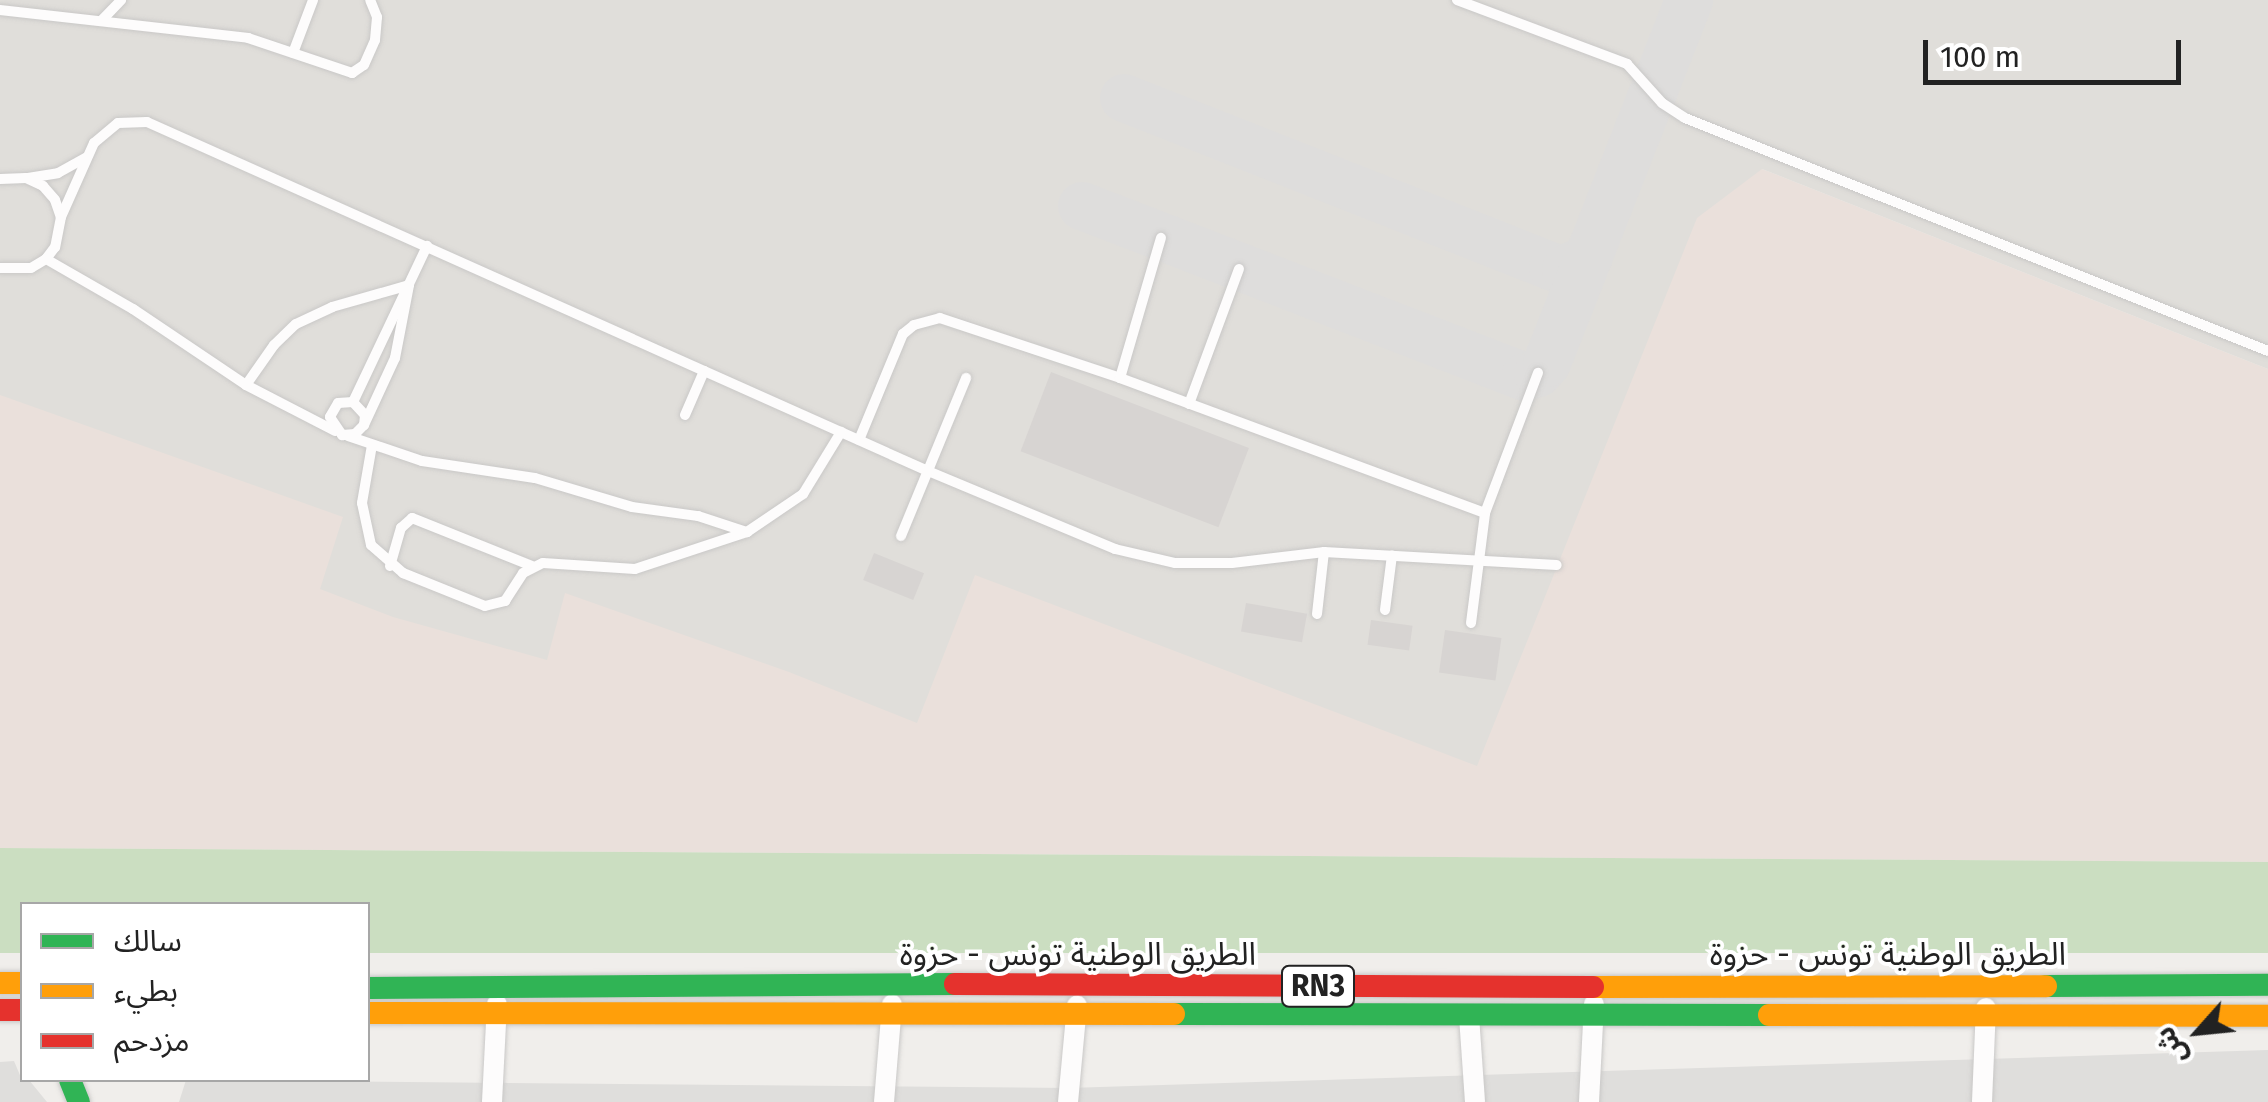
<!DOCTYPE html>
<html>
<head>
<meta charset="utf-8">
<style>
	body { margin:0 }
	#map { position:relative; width:2268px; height:1102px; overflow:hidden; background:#f0eeeb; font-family:"Fira Sans","Noto Sans Arabic",sans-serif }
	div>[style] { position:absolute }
	.residential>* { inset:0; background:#dfdedc }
	.military>* { inset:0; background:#eae0db }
	.airport>* { inset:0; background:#e0deda }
	.forest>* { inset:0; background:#cbdec1 }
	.taxiway>* { height:48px; margin:-24px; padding:0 24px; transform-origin:24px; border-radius:24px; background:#dedddc }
	.building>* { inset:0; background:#d7d4d2; transform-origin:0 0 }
	.roads { filter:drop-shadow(0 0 2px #c9c8c7) drop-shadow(0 0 2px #c9c8c7) }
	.lane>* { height:10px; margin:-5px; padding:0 5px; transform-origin:5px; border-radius:5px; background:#fdfcfc }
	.street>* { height:20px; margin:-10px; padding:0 10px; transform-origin:10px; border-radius:10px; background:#fdfcfc }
	.fast>* { height:22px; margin:-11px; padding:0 11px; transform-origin:11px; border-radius:11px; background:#30b455 }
	.slow>* { height:22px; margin:-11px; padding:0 11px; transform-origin:11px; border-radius:11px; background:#ff9f0a }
	.jam>* { height:22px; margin:-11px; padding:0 11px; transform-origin:11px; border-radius:11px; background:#e5322d }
	span { translate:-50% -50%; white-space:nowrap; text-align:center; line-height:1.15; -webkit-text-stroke:8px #fff; paint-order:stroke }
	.shield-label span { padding:2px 8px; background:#fff; border:2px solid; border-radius:8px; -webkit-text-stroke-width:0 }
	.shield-label { font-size:30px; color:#222; font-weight:700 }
	.street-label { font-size:32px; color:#222 }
	.legend { position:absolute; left:20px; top:902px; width:350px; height:180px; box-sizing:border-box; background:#fff; border:2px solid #a7a7a7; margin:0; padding:12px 18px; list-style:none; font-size:30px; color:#222 }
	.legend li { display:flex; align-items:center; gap:20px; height:50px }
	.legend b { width:50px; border:2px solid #a7a7a7 }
	.north { position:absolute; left:2148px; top:982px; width:100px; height:100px; -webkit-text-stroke:8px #fff; paint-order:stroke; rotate:243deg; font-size:28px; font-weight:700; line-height:40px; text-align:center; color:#222 }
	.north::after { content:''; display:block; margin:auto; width:35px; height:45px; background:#222; clip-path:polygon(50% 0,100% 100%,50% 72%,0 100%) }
	.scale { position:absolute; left:1923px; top:40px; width:258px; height:45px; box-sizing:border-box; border:5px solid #222; border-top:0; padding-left:12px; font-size:30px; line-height:35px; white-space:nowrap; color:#222; -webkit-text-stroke:8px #fff; paint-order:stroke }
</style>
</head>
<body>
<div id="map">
	<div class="residential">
		<div style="clip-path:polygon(2268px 1050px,2268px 1102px,179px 1102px,186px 1080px,1069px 1088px)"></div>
		<div style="clip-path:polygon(14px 1061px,22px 1080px,29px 1080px,47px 1102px,0 1102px,0 1062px)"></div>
	</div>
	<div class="military">
		<div style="clip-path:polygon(0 66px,1762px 169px,2268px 369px,2268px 862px,0 848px)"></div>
	</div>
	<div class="airport">
		<div style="clip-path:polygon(0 0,2268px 0,2268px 369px,1762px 169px,1697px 218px,1477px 766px,975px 575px,917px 723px,789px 672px,565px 593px,547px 660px,393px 617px,320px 589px,343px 517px,0 395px)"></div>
	</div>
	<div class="forest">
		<div style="clip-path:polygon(0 848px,2268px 862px,2268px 953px,368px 953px,368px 904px,22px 904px,22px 953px,0 953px)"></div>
	</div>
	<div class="taxiway">
		<div style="left:1124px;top:98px;width:461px;rotate:21.5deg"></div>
		<div style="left:1553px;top:267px;width:13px;rotate:9deg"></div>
		<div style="left:1566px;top:269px;width:25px;rotate:-27deg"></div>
		<div style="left:1082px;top:206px;width:475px;rotate:21.1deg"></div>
		<div style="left:1525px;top:377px;width:14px;rotate:-17deg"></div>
		<div style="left:1538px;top:373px;width:13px;rotate:-48deg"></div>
		<div style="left:1547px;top:363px;width:390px;rotate:-68.6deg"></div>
	</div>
	<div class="building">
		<div style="left:1051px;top:372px;width:212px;height:85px;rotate:21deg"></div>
		<div style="left:874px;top:553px;width:54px;height:29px;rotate:22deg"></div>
		<div style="left:1246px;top:603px;width:62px;height:29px;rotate:10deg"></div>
		<div style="left:1371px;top:620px;width:42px;height:25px;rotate:8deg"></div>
		<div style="left:1445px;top:630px;width:57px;height:43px;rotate:8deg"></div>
	</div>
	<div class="roads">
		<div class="lane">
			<div style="left:1457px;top:0;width:182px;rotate:20.6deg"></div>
			<div style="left:1627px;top:64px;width:52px;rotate:48.1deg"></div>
			<div style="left:1662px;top:103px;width:27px;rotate:33deg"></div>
			<div style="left:1685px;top:118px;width:628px;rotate:21.78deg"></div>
			<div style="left:0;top:10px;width:250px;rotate:6.4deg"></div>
			<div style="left:248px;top:38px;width:110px;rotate:18.6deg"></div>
			<div style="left:352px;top:73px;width:14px;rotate:-34deg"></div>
			<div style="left:364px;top:65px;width:27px;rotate:-66deg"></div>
			<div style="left:375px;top:40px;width:23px;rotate:-85deg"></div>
			<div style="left:377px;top:17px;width:18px;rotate:-112deg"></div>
			<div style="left:101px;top:21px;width:29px;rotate:-46deg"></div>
			<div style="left:293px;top:53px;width:57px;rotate:-69.3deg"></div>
			<div style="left:28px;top:178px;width:30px;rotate:-9deg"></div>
			<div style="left:58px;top:173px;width:33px;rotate:-29deg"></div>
			<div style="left:0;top:179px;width:26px;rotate:-2deg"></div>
			<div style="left:26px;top:178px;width:19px;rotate:25deg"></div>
			<div style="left:43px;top:186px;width:18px;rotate:49deg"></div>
			<div style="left:55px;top:200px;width:18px;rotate:71deg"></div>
			<div style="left:61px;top:217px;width:31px;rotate:101deg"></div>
			<div style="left:55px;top:247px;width:15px;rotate:127deg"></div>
			<div style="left:46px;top:259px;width:17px;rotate:149deg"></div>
			<div style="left:31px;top:268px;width:31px;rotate:180deg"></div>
			<div style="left:61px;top:217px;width:81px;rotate:-66deg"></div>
			<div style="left:94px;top:143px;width:31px;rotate:-40deg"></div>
			<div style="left:118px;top:123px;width:29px;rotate:-2deg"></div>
			<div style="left:147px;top:122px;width:855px;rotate:24.08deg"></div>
			<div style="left:928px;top:471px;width:203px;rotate:22.6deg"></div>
			<div style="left:1115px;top:549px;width:62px;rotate:13.1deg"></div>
			<div style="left:1175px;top:563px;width:57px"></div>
			<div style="left:1232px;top:563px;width:93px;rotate:-6.8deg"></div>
			<div style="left:1324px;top:552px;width:233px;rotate:3.2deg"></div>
			<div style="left:46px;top:259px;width:100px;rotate:29.9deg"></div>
			<div style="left:133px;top:309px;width:136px;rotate:33.9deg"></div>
			<div style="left:246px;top:385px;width:100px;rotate:27.3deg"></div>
			<div style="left:1120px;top:378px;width:146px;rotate:-73.7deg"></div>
			<div style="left:246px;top:385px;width:49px;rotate:-55deg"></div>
			<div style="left:274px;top:345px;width:30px;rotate:-44deg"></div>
			<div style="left:296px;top:324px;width:40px;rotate:-25deg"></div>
			<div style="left:332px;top:307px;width:80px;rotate:-15.9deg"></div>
			<div style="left:353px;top:402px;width:173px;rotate:-64.6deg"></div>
			<div style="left:1189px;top:404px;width:144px;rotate:-69.7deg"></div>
			<div style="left:685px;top:415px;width:48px;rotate:-66.6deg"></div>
			<div style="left:364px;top:425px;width:10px;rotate:-84deg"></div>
			<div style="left:365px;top:415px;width:18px;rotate:-133deg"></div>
			<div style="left:353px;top:402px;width:15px;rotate:176deg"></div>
			<div style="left:338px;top:403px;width:16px;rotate:120deg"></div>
			<div style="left:330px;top:417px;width:22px;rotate:56deg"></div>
			<div style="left:342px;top:435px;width:13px;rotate:-4deg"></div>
			<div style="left:355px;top:434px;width:13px;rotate:-45deg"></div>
			<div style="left:364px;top:425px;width:74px;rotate:-65.2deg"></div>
			<div style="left:395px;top:358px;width:74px;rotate:-79.1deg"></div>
			<div style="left:348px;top:436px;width:78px;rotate:18.7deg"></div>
			<div style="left:422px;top:461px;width:114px;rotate:8.6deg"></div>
			<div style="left:535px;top:478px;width:101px;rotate:16.6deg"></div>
			<div style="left:632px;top:507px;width:67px;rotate:7.8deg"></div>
			<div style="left:698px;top:516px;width:52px;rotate:18.1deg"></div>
			<div style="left:859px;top:440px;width:115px;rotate:-67.5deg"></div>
			<div style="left:903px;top:334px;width:14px;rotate:-39deg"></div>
			<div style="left:914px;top:325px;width:27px;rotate:-15deg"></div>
			<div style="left:940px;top:318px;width:190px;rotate:18.4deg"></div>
			<div style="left:1120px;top:378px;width:389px;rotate:20.3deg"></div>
			<div style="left:372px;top:445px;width:59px;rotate:99.8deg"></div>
			<div style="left:362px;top:503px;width:43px;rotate:77.9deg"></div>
			<div style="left:371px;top:545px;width:43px;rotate:41.2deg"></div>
			<div style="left:403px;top:573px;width:88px;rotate:21.9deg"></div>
			<div style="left:485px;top:606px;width:21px;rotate:-14deg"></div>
			<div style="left:505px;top:601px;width:33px;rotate:-57deg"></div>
			<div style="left:523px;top:573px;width:22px;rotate:-27deg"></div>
			<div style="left:543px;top:563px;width:92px;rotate:3.7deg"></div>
			<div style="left:635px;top:569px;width:118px;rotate:-18.3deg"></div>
			<div style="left:747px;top:532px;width:68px;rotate:-34.2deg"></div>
			<div style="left:803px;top:494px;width:73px;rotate:-58.5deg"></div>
			<div style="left:901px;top:536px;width:171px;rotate:-67.6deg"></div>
			<div style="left:390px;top:566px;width:40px;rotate:-74deg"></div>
			<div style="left:401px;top:528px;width:15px;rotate:-42deg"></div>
			<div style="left:412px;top:518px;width:129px;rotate:21.8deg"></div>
			<div style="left:1385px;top:610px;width:55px;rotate:-82.7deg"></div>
			<div style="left:1317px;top:614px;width:62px;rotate:-83.6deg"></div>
			<div style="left:1471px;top:623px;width:111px;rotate:-82.7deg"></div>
			<div style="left:1485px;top:513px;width:150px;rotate:-69.3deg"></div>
		</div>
		<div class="street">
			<div style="left:1469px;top:1016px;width:86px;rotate:86deg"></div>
			<div style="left:492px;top:1102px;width:98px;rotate:-87.1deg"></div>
			<div style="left:884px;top:1102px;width:98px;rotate:-85.3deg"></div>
			<div style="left:1068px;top:1102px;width:97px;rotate:-84.7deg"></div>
			<div style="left:1589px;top:1102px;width:98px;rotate:-87.1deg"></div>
			<div style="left:1982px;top:1102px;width:94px;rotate:-87.6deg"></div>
		</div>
		<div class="fast">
			<div style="left:2046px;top:986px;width:222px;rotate:-0.3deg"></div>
			<div style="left:368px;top:988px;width:587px;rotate:-0.39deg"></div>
			<div style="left:1174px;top:1014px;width:595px;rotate:0.1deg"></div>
			<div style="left:70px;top:1080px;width:24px;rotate:68deg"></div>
		</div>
		<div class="slow">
			<div style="left:0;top:983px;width:22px"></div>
			<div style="left:1593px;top:987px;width:453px;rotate:-0.1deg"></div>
			<div style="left:368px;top:1013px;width:806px;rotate:0.07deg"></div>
			<div style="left:1769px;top:1015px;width:499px;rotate:0.1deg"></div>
		</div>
		<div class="jam">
			<div style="left:955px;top:984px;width:638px;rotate:0.27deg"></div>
			<div style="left:0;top:1010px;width:22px"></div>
		</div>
	</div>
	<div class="shield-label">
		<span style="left:1318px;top:986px">RN3</span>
	</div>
	<div class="street-label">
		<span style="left:1078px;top:954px">الطريق الوطنية تونس - حزوة</span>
		<span style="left:1888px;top:954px">الطريق الوطنية تونس - حزوة</span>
	</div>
	<ul class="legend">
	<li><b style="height:12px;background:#30b455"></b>سالك</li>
	<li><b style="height:12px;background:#ff9f0a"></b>بطيء</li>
	<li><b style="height:12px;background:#e5322d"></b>مزدحم</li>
	</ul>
	<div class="north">ش</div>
	<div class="scale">100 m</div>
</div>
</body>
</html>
